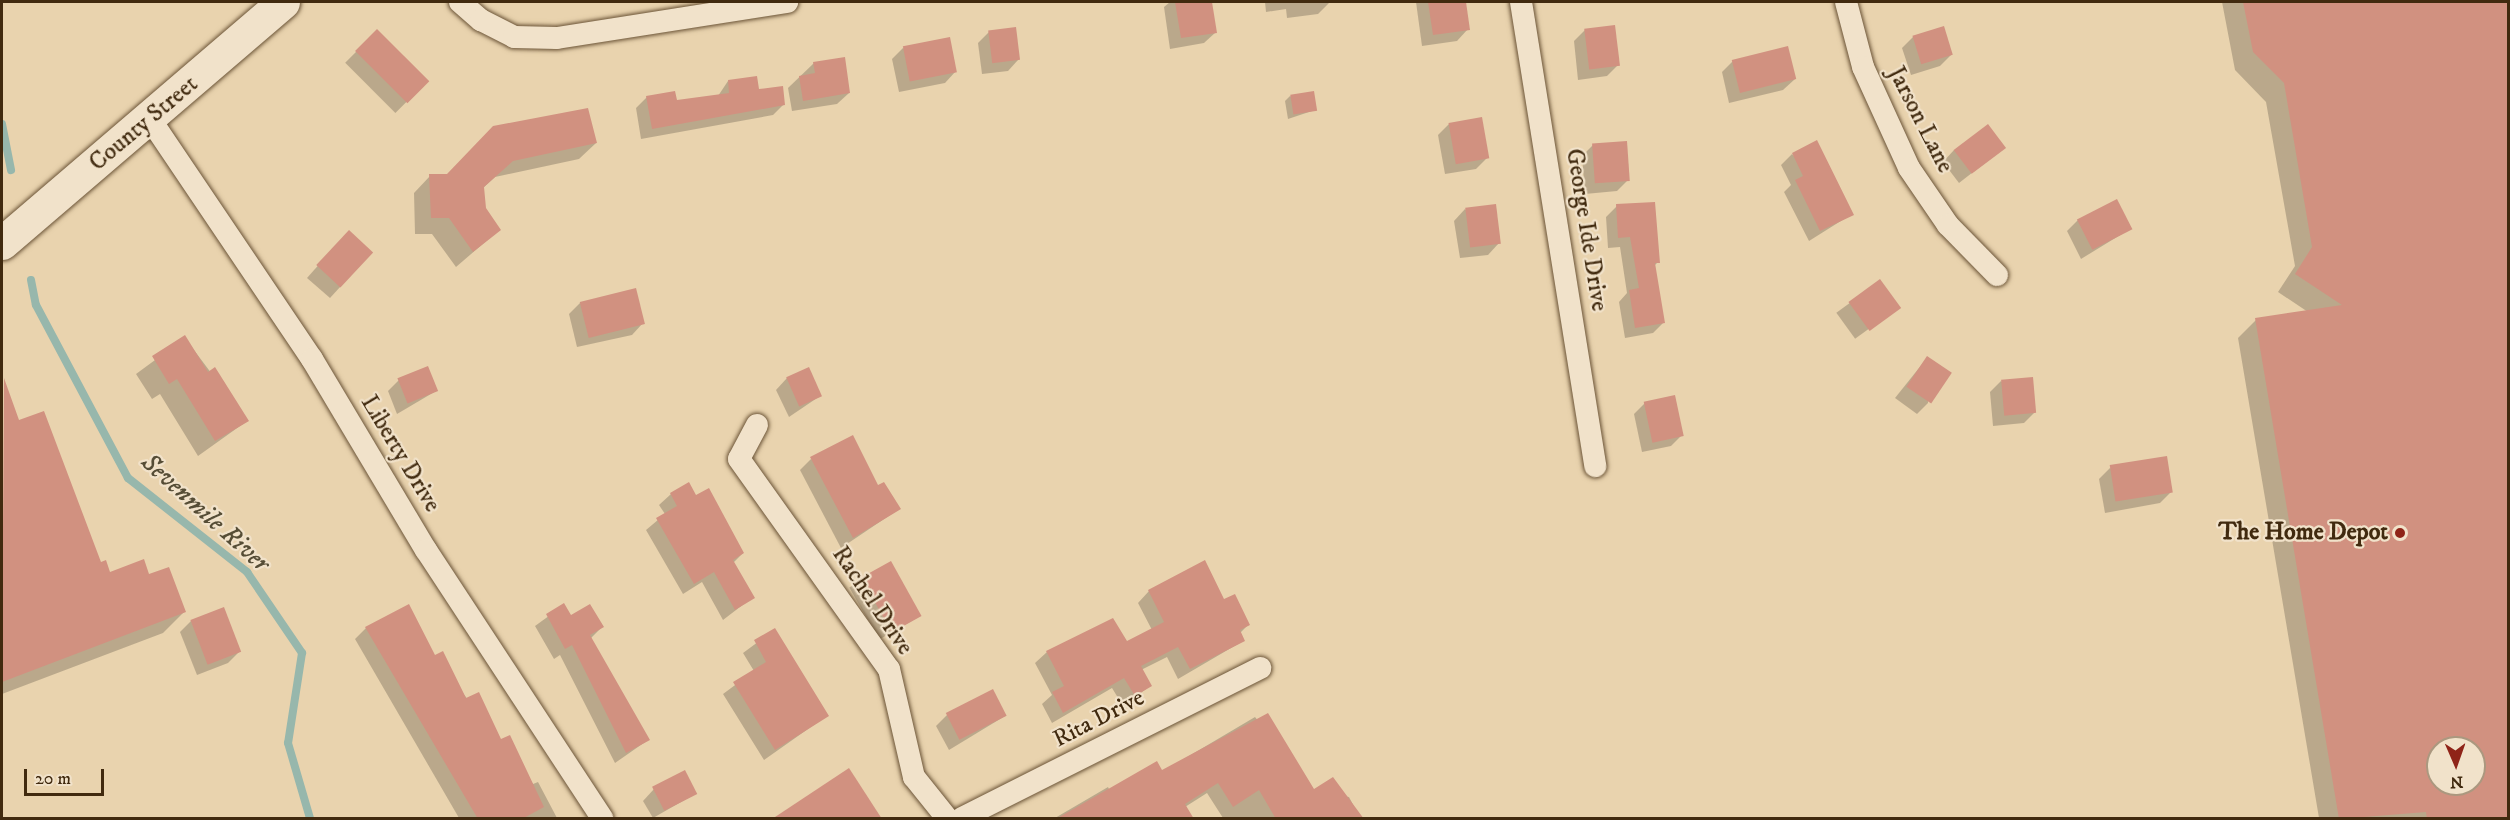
<!DOCTYPE html>
<html>
<head>
<meta charset="utf-8">
<style>
	body { margin:0 }
	#map { position:relative; width:2510px; height:820px; overflow:hidden; background:#e9d3ae; font-family:"IM FELL DW Pica",serif }
	div>[style] { position:absolute }
	.shadow>* { inset:0; background:#0003; transform-origin:0 0 }
	.stream>* { height:8px; margin:-4px; padding:0 4px; transform-origin:4px; border-radius:4px; background:#97b7ac }
	.building>* { inset:0; background:#d19180; transform-origin:0 0 }
	.roads { filter:drop-shadow(0 0 2px #6b5437) drop-shadow(0 0 2px #6b5437) }
	.street>* { height:22px; margin:-11px; padding:0 11px; transform-origin:11px; border-radius:11px; background:#f1e2ca }
	.secondary>* { height:33px; margin:-16.5px; padding:0 16.5px; transform-origin:16.5px; border-radius:16.5px; background:#f1e2ca }
	.dots>* { width:16px; height:16px; translate:-50% -50%; box-sizing:border-box; border:3px solid #f1e2ca; border-radius:50% }
	span { translate:-50% -50%; white-space:nowrap; text-align:center; line-height:1.15; -webkit-text-stroke:4.5px #f1e2ca; paint-order:stroke }
	.street-label { font-size:24px; color:#412a0f }
	.poi-label { font-size:24px; color:#412a0f; font-weight:700 }
	.right { translate:-100% -50%; text-align:right }
	.water-label { font-size:26px; color:#564d36; font-style:italic }
	.frame { position:absolute; inset:0; border:3px solid #412a0f; pointer-events:none }
	.north { position:absolute; left:2426px; top:736px; width:60px; height:60px; box-sizing:border-box; background:#f1e2ca; border:2px solid #ab987f; border-radius:50%; rotate:178deg; font-size:16px; font-weight:700; line-height:24px; text-align:center; color:#412a0f }
	.north::after { content:''; display:block; margin:auto; width:21px; height:27px; background:#8f2418; clip-path:polygon(50% 0,100% 100%,50% 72%,0 100%) }
	.scale { position:absolute; left:24px; top:769px; width:80px; height:27px; box-sizing:border-box; border:3px solid #412a0f; border-top:0; padding-left:8px; font-size:18px; line-height:21px; white-space:nowrap; color:#412a0f; -webkit-text-stroke:4px #f1e2ca; paint-order:stroke }
</style>
</head>
<body>
<div id="map">
	<div class="shadow">
		<div style="clip-path:polygon(1170px 2px,1211px 2px,1216px 32px,1204px 43px,1170px 49px,1164px 7px)"></div>
		<div style="clip-path:polygon(1265px 2px,1329px 2px,1329px 3px,1318px 14px,1287px 18px,1286px 9px,1266px 12px)"></div>
		<div style="clip-path:polygon(1416px 2px,1463px 2px,1468px 29px,1457px 41px,1422px 46px)"></div>
		<div style="clip-path:polygon(evenodd,2222px 2px,2508px 2px,2508px 818px,2319px 818px,2238px 338px,2256px 320px,2308px 312px,2278px 292px,2295px 266px,2266px 102px,2235px 70px,2222px 2px,2438px 748px,2474px 748px,2474px 784px,2438px 784px,2438px 748px)"></div>
		<div style="clip-path:polygon(1943px 28px,1951px 55px,1940px 66px,1911px 75px,1902px 48px,1913px 37px)"></div>
		<div style="clip-path:polygon(1585px 30px,1618px 65px,1607px 76px,1578px 80px,1574px 41px)"></div>
		<div style="left:377px;top:31px;width:71px;height:45px;rotate:45deg"></div>
		<div style="clip-path:polygon(989px 32px,1019px 59px,1008px 71px,982px 74px,978px 43px)"></div>
		<div style="clip-path:polygon(903px 48px,956px 71px,945px 83px,899px 92px,892px 59px)"></div>
		<div style="clip-path:polygon(1733px 61px,1795px 79px,1783px 90px,1729px 103px,1722px 72px)"></div>
		<div style="clip-path:polygon(814px 63px,849px 93px,837px 104px,792px 111px,788px 88px)"></div>
		<div style="clip-path:polygon(728px 81px,784px 104px,773px 115px,641px 139px,636px 108px,647px 97px,675px 101px,718px 96px)"></div>
		<div style="clip-path:polygon(1290px 96px,1315px 110px,1288px 119px,1285px 101px)"></div>
		<div style="clip-path:polygon(1449px 124px,1487px 158px,1476px 169px,1445px 174px,1438px 135px)"></div>
		<div style="clip-path:polygon(596px 143px,579px 159px,495px 177px,483px 188px,484px 209px,499px 230px,456px 267px,432px 234px,415px 234px,414px 193px,430px 176px,447px 176px,477px 145px)"></div>
		<div style="clip-path:polygon(1593px 145px,1628px 180px,1617px 191px,1585px 194px,1582px 156px)"></div>
		<div style="clip-path:polygon(2004px 148px,1959px 183px,1943px 162px,1954px 150px)"></div>
		<div style="clip-path:polygon(1792px 154px,1852px 214px,1809px 241px,1784px 192px,1791px 185px,1781px 165px)"></div>
		<div style="clip-path:polygon(1617px 206px,1658px 262px,1654px 266px,1663px 323px,1653px 333px,1625px 338px,1619px 302px,1627px 293px,1620px 247px,1608px 248px,1606px 217px)"></div>
		<div style="clip-path:polygon(1465px 209px,1499px 243px,1488px 255px,1460px 258px,1454px 221px)"></div>
		<div style="clip-path:polygon(2078px 220px,2130px 229px,2081px 259px,2067px 231px)"></div>
		<div style="clip-path:polygon(338px 243px,341px 286px,330px 298px,307px 278px)"></div>
		<div style="left:1880px;top:281px;width:32px;height:54px;rotate:54deg"></div>
		<div style="clip-path:polygon(580px 303px,643px 323px,632px 335px,577px 347px,569px 314px)"></div>
		<div style="clip-path:polygon(185px 338px,247px 421px,198px 456px,160px 394px,152px 399px,136px 374px)"></div>
		<div style="clip-path:polygon(1927px 358px,1928px 403px,1917px 414px,1895px 398px)"></div>
		<div style="clip-path:polygon(787px 378px,820px 396px,789px 417px,776px 390px)"></div>
		<div style="clip-path:polygon(399px 380px,436px 391px,397px 414px,388px 391px)"></div>
		<div style="clip-path:polygon(2001px 381px,2035px 412px,2024px 423px,1993px 426px,1990px 392px)"></div>
		<div style="clip-path:polygon(5px 387px,18px 422px,100px 564px,109px 574px,149px 576px,184px 612px,163px 633px,2px 694px)"></div>
		<div style="clip-path:polygon(1645px 403px,1682px 435px,1671px 446px,1642px 452px,1634px 414px)"></div>
		<div style="clip-path:polygon(811px 459px,878px 487px,899px 509px,841px 548px,800px 470px)"></div>
		<div style="clip-path:polygon(2110px 468px,2171px 492px,2160px 503px,2105px 513px,2099px 479px)"></div>
		<div style="clip-path:polygon(671px 494px,695px 497px,743px 553px,733px 563px,753px 597px,723px 620px,702px 582px,683px 594px,646px 530px,665px 514px,659px 505px)"></div>
		<div style="left:890px;top:564px;width:60px;height:47px;rotate:60deg"></div>
		<div style="clip-path:polygon(1149px 591px,1223px 601px,1249px 624px,1240px 633px,1243px 641px,1178px 679px,1167px 657px,1141px 670px,1150px 686px,1123px 706px,1112px 688px,1052px 723px,1042px 704px,1052px 695px,1035px 663px,1047px 652px,1126px 643px,1152px 630px,1138px 603px)"></div>
		<div style="clip-path:polygon(564px 605px,571px 617px,602px 627px,590px 639px,648px 740px,615px 763px,560px 655px,554px 659px,535px 626px)"></div>
		<div style="clip-path:polygon(191px 621px,239px 652px,228px 663px,197px 675px,180px 632px)"></div>
		<div style="clip-path:polygon(366px 628px,435px 657px,533px 784px,538px 782px,557px 818px,459px 818px,355px 639px)"></div>
		<div style="clip-path:polygon(774px 630px,825px 717px,764px 760px,723px 694px,754px 671px,743px 653px)"></div>
		<div style="clip-path:polygon(947px 715px,1005px 716px,949px 750px,936px 726px)"></div>
		<div style="clip-path:polygon(1255px 717px,1314px 791px,1349px 797px,1360px 818px,1223px 818px,1207px 793px,1185px 807px,1192px 818px,1055px 818px,1108px 787px,1110px 791px,1162px 772px)"></div>
		<div style="clip-path:polygon(654px 789px,695px 794px,653px 818px,643px 801px)"></div>
	</div>
	<div class="stream">
		<div style="left:2px;top:124px;width:47px;rotate:78.9deg"></div>
		<div style="left:31px;top:280px;width:25px;rotate:79deg"></div>
		<div style="left:36px;top:305px;width:196px;rotate:62deg"></div>
		<div style="left:128px;top:478px;width:152px;rotate:38.3deg"></div>
		<div style="left:247px;top:572px;width:98px;rotate:55.8deg"></div>
		<div style="left:302px;top:653px;width:91px;rotate:98.8deg"></div>
		<div style="left:288px;top:743px;width:78px;rotate:73.7deg"></div>
	</div>
	<div class="building">
		<div style="clip-path:polygon(1175px 2px,1212px 2px,1217px 33px,1181px 38px)"></div>
		<div style="clip-path:polygon(1428px 2px,1466px 2px,1470px 30px,1433px 35px)"></div>
		<div style="clip-path:polygon(evenodd,2243px 2px,2508px 2px,2508px 819px,2427px 819px,2426px 812px,2339px 819px,2255px 318px,2342px 305px,2295px 274px,2312px 247px,2284px 83px,2253px 52px,2243px 2px,2438px 748px,2474px 748px,2474px 784px,2438px 784px,2438px 748px)"></div>
		<div style="left:1615px;top:25px;width:41px;height:31px;rotate:83deg"></div>
		<div style="left:1944px;top:26px;width:30px;height:33px;rotate:73deg"></div>
		<div style="left:1016px;top:27px;width:33px;height:28px;rotate:83deg"></div>
		<div style="left:377px;top:29px;width:74px;height:31px;rotate:45deg"></div>
		<div style="left:950px;top:37px;width:36px;height:48px;rotate:79deg"></div>
		<div style="left:1788px;top:46px;width:34px;height:58px;rotate:76deg"></div>
		<div style="clip-path:polygon(845px 57px,850px 93px,803px 101px,799px 76px,815px 73px,813px 62px)"></div>
		<div style="clip-path:polygon(757px 76px,759px 89px,783px 86px,785px 105px,652px 129px,646px 96px,675px 91px,677px 100px,729px 93px,728px 80px)"></div>
		<div style="left:1314px;top:91px;width:20px;height:24px;rotate:81deg"></div>
		<div style="clip-path:polygon(588px 108px,597px 143px,513px 161px,484px 187px,486px 208px,501px 230px,473px 252px,449px 218px,431px 218px,429px 174px,447px 174px,493px 126px)"></div>
		<div style="left:1482px;top:117px;width:42px;height:34px;rotate:80deg"></div>
		<div style="left:1988px;top:124px;width:30px;height:43px;rotate:53deg"></div>
		<div style="clip-path:polygon(1817px 140px,1854px 215px,1820px 231px,1795px 180px,1803px 176px,1792px 153px)"></div>
		<div style="left:1627px;top:141px;width:40px;height:35px;rotate:86deg"></div>
		<div style="left:2117px;top:199px;width:34px;height:45px;rotate:63deg"></div>
		<div style="clip-path:polygon(1655px 202px,1660px 263px,1655px 263px,1665px 323px,1635px 328px,1629px 290px,1639px 288px,1630px 237px,1618px 238px,1616px 204px)"></div>
		<div style="left:1496px;top:204px;width:40px;height:31px;rotate:83deg"></div>
		<div style="left:349px;top:230px;width:33px;height:48px;rotate:43deg"></div>
		<div style="left:1880px;top:279px;width:36px;height:39px;rotate:54deg"></div>
		<div style="left:636px;top:288px;width:37px;height:58px;rotate:76deg"></div>
		<div style="clip-path:polygon(185px 335px,208px 372px,215px 367px,249px 421px,215px 441px,177px 379px,169px 384px,152px 356px)"></div>
		<div style="left:1927px;top:356px;width:30px;height:37px;rotate:34deg"></div>
		<div style="left:428px;top:366px;width:27px;height:33px;rotate:68deg"></div>
		<div style="left:809px;top:367px;width:32px;height:25px;rotate:66deg"></div>
		<div style="left:2033px;top:377px;width:36px;height:32px;rotate:85deg"></div>
		<div style="clip-path:polygon(4px 378px,19px 420px,44px 411px,101px 562px,106px 560px,110px 572px,144px 559px,149px 574px,169px 567px,186px 612px,2px 682px)"></div>
		<div style="left:1675px;top:395px;width:42px;height:32px;rotate:78deg"></div>
		<div style="clip-path:polygon(853px 435px,878px 485px,884px 482px,901px 509px,853px 538px,810px 457px)"></div>
		<div style="left:2167px;top:456px;width:37px;height:58px;rotate:81deg"></div>
		<div style="clip-path:polygon(689px 482px,696px 495px,709px 488px,744px 553px,733px 560px,755px 598px,735px 610px,714px 572px,694px 584px,656px 518px,677px 506px,670px 493px)"></div>
		<div style="clip-path:polygon(1205px 560px,1224px 599px,1235px 594px,1250px 625px,1240px 630px,1245px 641px,1190px 669px,1178px 647px,1141px 666px,1152px 686px,1135px 696px,1124px 678px,1063px 713px,1052px 692px,1064px 686px,1046px 651px,1113px 618px,1127px 641px,1164px 622px,1148px 590px)"></div>
		<div style="left:891px;top:561px;width:63px;height:34px;rotate:61deg"></div>
		<div style="clip-path:polygon(564px 603px,571px 615px,590px 604px,604px 627px,590px 635px,650px 740px,626px 753px,572px 645px,565px 649px,546px 614px)"></div>
		<div style="clip-path:polygon(409px 604px,435px 655px,443px 651px,466px 698px,479px 692px,501px 739px,510px 735px,544px 807px,522px 819px,478px 819px,365px 627px)"></div>
		<div style="left:224px;top:607px;width:48px;height:36px;rotate:69deg"></div>
		<div style="clip-path:polygon(775px 628px,829px 716px,775px 750px,733px 682px,766px 662px,754px 640px)"></div>
		<div style="left:993px;top:689px;width:30px;height:53px;rotate:63deg"></div>
		<div style="clip-path:polygon(1268px 713px,1314px 789px,1333px 777px,1364px 819px,1276px 819px,1259px 790px,1233px 807px,1218px 783px,1185px 804px,1194px 819px,1056px 819px,1157px 761px,1162px 770px)"></div>
		<div style="clip-path:polygon(849px 768px,882px 819px,772px 819px)"></div>
		<div style="left:685px;top:770px;width:27px;height:37px;rotate:63deg"></div>
	</div>
	<div class="roads">
		<div class="street">
			<div style="left:460px;top:2px;width:28px;rotate:41deg"></div>
			<div style="left:481px;top:20px;width:37px;rotate:27deg"></div>
			<div style="left:514px;top:37px;width:43px;rotate:1.3deg"></div>
			<div style="left:557px;top:38px;width:233px;rotate:-8.9deg"></div>
			<div style="left:1521px;top:2px;width:470px;rotate:80.9deg"></div>
			<div style="left:1846px;top:2px;width:67px;rotate:75.3deg"></div>
			<div style="left:1863px;top:67px;width:111px;rotate:65.5deg"></div>
			<div style="left:1909px;top:168px;width:69px;rotate:55.6deg"></div>
			<div style="left:1948px;top:225px;width:70px;rotate:45.6deg"></div>
			<div style="left:150px;top:119px;width:290px;rotate:56deg"></div>
			<div style="left:312px;top:359px;width:222px;rotate:59.2deg"></div>
			<div style="left:426px;top:550px;width:321px;rotate:56.7deg"></div>
			<div style="left:757px;top:425px;width:38px;rotate:118deg"></div>
			<div style="left:739px;top:459px;width:258px;rotate:54.5deg"></div>
			<div style="left:889px;top:669px;width:111px;rotate:77deg"></div>
			<div style="left:914px;top:777px;width:53px;rotate:51.2deg"></div>
			<div style="left:962px;top:818px;width:334px;rotate:-26.7deg"></div>
		</div>
		<div class="secondary">
			<div style="left:2px;top:243px;width:370px;rotate:-40.6deg"></div>
		</div>
	</div>
	<div class="dots">
		<div style="left:2400px;top:533px;background:#8f2418"></div>
	</div>
	<div class="street-label">
		<span style="left:1920px;top:120px;rotate:63deg">Jarson Lane</span>
		<span style="left:144px;top:124px;rotate:-40deg">County Street</span>
		<span style="left:1586px;top:230px;rotate:81deg">George Ide Drive</span>
		<span style="left:400px;top:454px;rotate:59deg">Liberty Drive</span>
		<span style="left:872px;top:601px;rotate:56deg">Rachel Drive</span>
		<span style="left:1099px;top:719px;rotate:-27deg">Rita Drive</span>
	</div>
	<div class="poi-label">
		<span class="right" style="left:2388px;top:533px">The Home Depot</span>
	</div>
	<div class="water-label">
		<span style="left:205px;top:513px;rotate:42deg">Sevenmile River</span>
	</div>
	<div class="frame"></div>
	<div class="north">N</div>
	<div class="scale">20 m</div>
</div>
</body>
</html>
